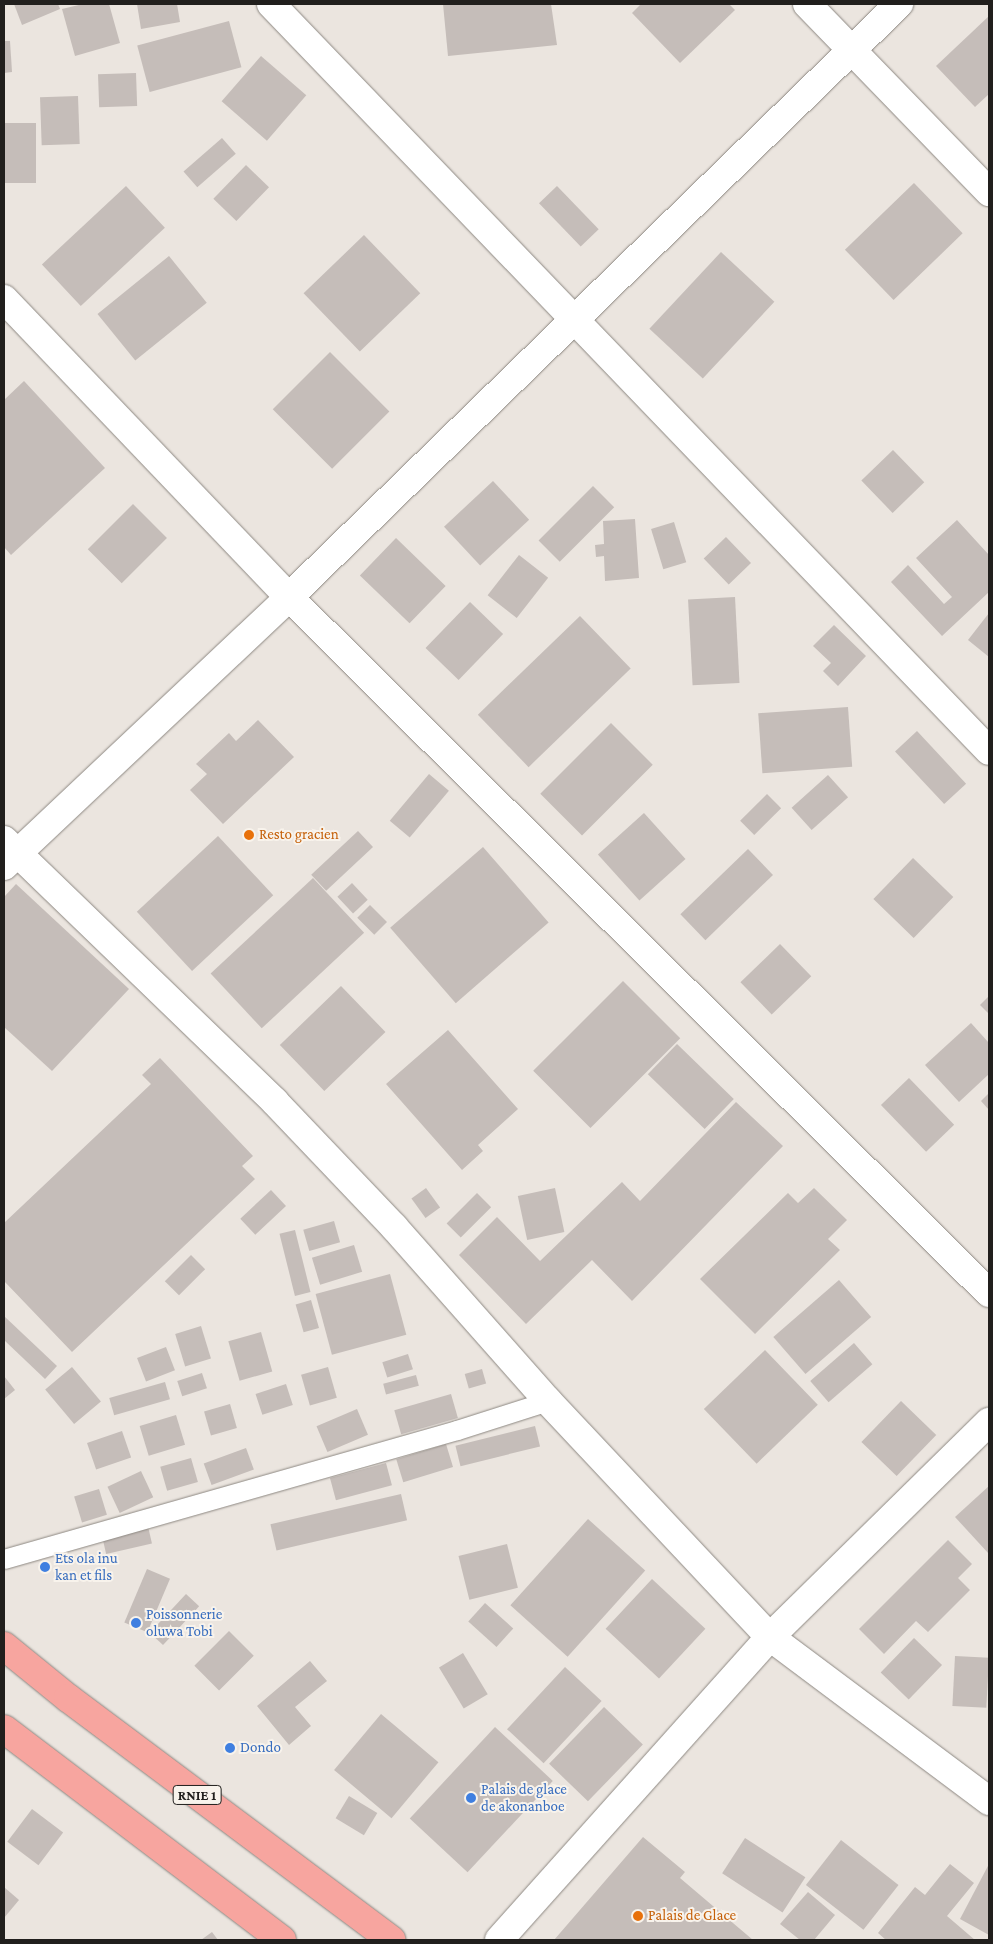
<!DOCTYPE html>
<html>
<head>
<meta charset="utf-8">
<style>
	body { margin:0 }
	#map { position:relative; width:993px; height:1944px; overflow:hidden; background:#ebe5df; font-family:"Crimson Pro",serif }
	div>[style] { position:absolute }
	.building>* { inset:0; background:#c5bdb9; transform-origin:0 0 }
	.roads { filter:drop-shadow(0 0 1px #8d8882) drop-shadow(0 0 1px #8d8882) }
	.lane>* { height:19px; margin:-9.5px; padding:0 9.5px; transform-origin:9.5px; border-radius:9.5px; background:#fff }
	.street>* { height:28px; margin:-14px; padding:0 14px; transform-origin:14px; border-radius:14px; background:#fff }
	.highway>* { height:28px; margin:-14px; padding:0 14px; transform-origin:14px; border-radius:14px; background:#f7a59f }
	.dots>* { width:14px; height:14px; translate:-50% -50%; box-sizing:border-box; border:2px solid #f8f3ec; border-radius:50% }
	span { translate:-50% -50%; white-space:nowrap; text-align:center; line-height:1.15; -webkit-text-stroke:4px #f8f3ec; paint-order:stroke }
	.shield-label span { padding:1px 4px; background:#f8f3ec; border:1px solid; border-radius:4px; -webkit-text-stroke-width:0 }
	.shield-label { font-size:14px; color:#211f1d; font-weight:700 }
	.food-label { font-size:15px; color:#c56008 }
	.left { translate:0 -50%; text-align:left }
	.shop-label { font-size:15px; color:#366cbe }
	.frame { position:absolute; inset:0; border:5px solid #211f1d; pointer-events:none }
</style>
</head>
<body>
<div id="map">
	<div class="building">
		<div style="clip-path:polygon(14px 4px,58px 4px,60px 9px,22px 25px)"></div>
		<div style="clip-path:polygon(83px 4px,109px 4px,120px 43px,75px 56px,62px 9px)"></div>
		<div style="clip-path:polygon(137px 4px,177px 4px,180px 22px,141px 29px)"></div>
		<div style="clip-path:polygon(443px 4px,551px 4px,557px 45px,448px 56px)"></div>
		<div style="clip-path:polygon(641px 4px,729px 4px,735px 10px,680px 63px,632px 13px)"></div>
		<div style="clip-path:polygon(989px 16px,989px 94px,975px 107px,936px 66px)"></div>
		<div style="left:229px;top:21px;width:48px;height:95px;rotate:75deg"></div>
		<div style="clip-path:polygon(4px 41px,10px 41px,12px 72px,4px 73px)"></div>
		<div style="left:261px;top:56px;width:60px;height:60px;rotate:41deg"></div>
		<div style="left:136px;top:73px;width:33px;height:38px;rotate:88deg"></div>
		<div style="left:78px;top:96px;width:48px;height:38px;rotate:88deg"></div>
		<div style="left:4px;top:123px;width:32px;height:60px"></div>
		<div style="left:222px;top:138px;width:21px;height:51px;rotate:49deg"></div>
		<div style="left:246px;top:165px;width:32px;height:47px;rotate:44deg"></div>
		<div style="left:914px;top:183px;width:70px;height:96px;rotate:46deg"></div>
		<div style="left:126px;top:186px;width:57px;height:115px;rotate:47deg"></div>
		<div style="left:557px;top:186px;width:60px;height:25px;rotate:46deg"></div>
		<div style="left:364px;top:235px;width:81px;height:84px;rotate:46deg"></div>
		<div style="left:721px;top:252px;width:73px;height:105px;rotate:43deg"></div>
		<div style="left:169px;top:256px;width:60px;height:92px;rotate:51deg"></div>
		<div style="left:330px;top:352px;width:84px;height:81px;rotate:45deg"></div>
		<div style="clip-path:polygon(24px 381px,105px 468px,11px 555px,4px 547px,4px 400px)"></div>
		<div style="left:893px;top:450px;width:45px;height:44px;rotate:46deg"></div>
		<div style="left:493px;top:481px;width:53px;height:67px;rotate:47deg"></div>
		<div style="left:593px;top:486px;width:30px;height:77px;rotate:45deg"></div>
		<div style="left:133px;top:504px;width:48px;height:64px;rotate:45deg"></div>
		<div style="clip-path:polygon(635px 519px,639px 578px,605px 581px,604px 556px,596px 557px,595px 545px,604px 544px,603px 521px)"></div>
		<div style="clip-path:polygon(957px 520px,989px 555px,989px 592px,942px 636px,891px 582px,908px 565px,944px 604px,952px 597px,916px 558px)"></div>
		<div style="left:674px;top:522px;width:42px;height:24px;rotate:73deg"></div>
		<div style="left:726px;top:537px;width:36px;height:31px;rotate:46deg"></div>
		<div style="left:396px;top:538px;width:69px;height:52px;rotate:44deg"></div>
		<div style="left:519px;top:555px;width:37px;height:51px;rotate:38deg"></div>
		<div style="left:735px;top:597px;width:86px;height:47px;rotate:87deg"></div>
		<div style="left:470px;top:602px;width:46px;height:64px;rotate:44deg"></div>
		<div style="clip-path:polygon(989px 613px,989px 657px,968px 640px)"></div>
		<div style="left:580px;top:616px;width:73px;height:142px;rotate:46deg"></div>
		<div style="clip-path:polygon(834px 625px,866px 656px,838px 686px,823px 671px,831px 663px,813px 646px)"></div>
		<div style="left:848px;top:707px;width:60px;height:90px;rotate:86deg"></div>
		<div style="clip-path:polygon(258px 720px,294px 757px,223px 824px,190px 790px,207px 774px,196px 764px,229px 733px,236px 741px)"></div>
		<div style="left:611px;top:723px;width:59px;height:100px;rotate:45deg"></div>
		<div style="left:917px;top:731px;width:72px;height:30px;rotate:47deg"></div>
		<div style="left:429px;top:774px;width:26px;height:61px;rotate:40deg"></div>
		<div style="left:828px;top:775px;width:30px;height:49px;rotate:48deg"></div>
		<div style="left:767px;top:794px;width:20px;height:38px;rotate:45deg"></div>
		<div style="left:644px;top:813px;width:62px;height:62px;rotate:48deg"></div>
		<div style="left:358px;top:831px;width:22px;height:64px;rotate:47deg"></div>
		<div style="left:218px;top:836px;width:81px;height:111px;rotate:47deg"></div>
		<div style="left:483px;top:847px;width:100px;height:123px;rotate:49deg"></div>
		<div style="left:748px;top:849px;width:36px;height:94px;rotate:46deg"></div>
		<div style="left:913px;top:858px;width:56px;height:57px;rotate:44deg"></div>
		<div style="left:313px;top:878px;width:75px;height:140px;rotate:47deg"></div>
		<div style="left:352px;top:883px;width:23px;height:20px;rotate:47deg"></div>
		<div style="clip-path:polygon(16px 884px,129px 989px,52px 1071px,4px 1027px,4px 897px)"></div>
		<div style="left:370px;top:905px;width:24px;height:18px;rotate:45deg"></div>
		<div style="left:780px;top:944px;width:45px;height:55px;rotate:46deg"></div>
		<div style="left:623px;top:981px;width:81px;height:127px;rotate:45deg"></div>
		<div style="left:341px;top:986px;width:64px;height:85px;rotate:46deg"></div>
		<div style="clip-path:polygon(989px 996px,989px 1014px,980px 1005px)"></div>
		<div style="clip-path:polygon(971px 1023px,989px 1043px,989px 1074px,959px 1102px,925px 1065px)"></div>
		<div style="clip-path:polygon(448px 1030px,518px 1109px,478px 1145px,483px 1151px,462px 1170px,386px 1084px)"></div>
		<div style="left:677px;top:1044px;width:79px;height:42px;rotate:44deg"></div>
		<div style="clip-path:polygon(160px 1058px,253px 1156px,242px 1166px,255px 1179px,72px 1352px,4px 1281px,4px 1223px,151px 1084px,142px 1075px)"></div>
		<div style="left:909px;top:1078px;width:65px;height:39px;rotate:46deg"></div>
		<div style="clip-path:polygon(989px 1093px,989px 1110px,981px 1101px)"></div>
		<div style="clip-path:polygon(736px 1102px,783px 1146px,632px 1301px,592px 1260px,526px 1324px,459px 1255px,497px 1217px,540px 1261px,622px 1182px,640px 1201px)"></div>
		<div style="left:426px;top:1188px;width:24px;height:18px;rotate:54deg"></div>
		<div style="left:555px;top:1188px;width:45px;height:38px;rotate:78deg"></div>
		<div style="clip-path:polygon(814px 1188px,847px 1220px,828px 1239px,840px 1250px,755px 1334px,700px 1279px,788px 1193px,798px 1203px)"></div>
		<div style="left:271px;top:1190px;width:22px;height:42px;rotate:47deg"></div>
		<div style="left:477px;top:1193px;width:20px;height:43px;rotate:45deg"></div>
		<div style="left:334px;top:1221px;width:22px;height:32px;rotate:74deg"></div>
		<div style="left:295px;top:1230px;width:64px;height:16px;rotate:76deg"></div>
		<div style="left:354px;top:1245px;width:28px;height:44px;rotate:73deg"></div>
		<div style="left:191px;top:1255px;width:20px;height:37px;rotate:45deg"></div>
		<div style="left:390px;top:1274px;width:63px;height:77px;rotate:75deg"></div>
		<div style="left:839px;top:1280px;width:49px;height:87px;rotate:49deg"></div>
		<div style="left:311px;top:1300px;width:29px;height:16px;rotate:74deg"></div>
		<div style="clip-path:polygon(4px 1316px,57px 1366px,45px 1379px,4px 1340px)"></div>
		<div style="left:201px;top:1326px;width:34px;height:27px;rotate:73deg"></div>
		<div style="left:261px;top:1332px;width:41px;height:34px;rotate:74deg"></div>
		<div style="left:854px;top:1343px;width:28px;height:58px;rotate:49deg"></div>
		<div style="left:166px;top:1347px;width:25px;height:31px;rotate:69deg"></div>
		<div style="left:765px;top:1350px;width:76px;height:85px;rotate:46deg"></div>
		<div style="left:408px;top:1354px;width:16px;height:27px;rotate:72deg"></div>
		<div style="left:72px;top:1367px;width:45px;height:35px;rotate:50deg"></div>
		<div style="left:328px;top:1367px;width:32px;height:28px;rotate:74deg"></div>
		<div style="left:482px;top:1369px;width:15px;height:18px;rotate:74deg"></div>
		<div style="left:202px;top:1373px;width:16px;height:26px;rotate:72deg"></div>
		<div style="left:416px;top:1375px;width:11px;height:34px;rotate:75deg"></div>
		<div style="clip-path:polygon(4px 1376px,15px 1390px,4px 1399px)"></div>
		<div style="left:165px;top:1382px;width:18px;height:58px;rotate:74deg"></div>
		<div style="left:286px;top:1384px;width:22px;height:32px;rotate:72deg"></div>
		<div style="left:451px;top:1394px;width:25px;height:59px;rotate:74deg"></div>
		<div style="left:901px;top:1401px;width:49px;height:57px;rotate:44deg"></div>
		<div style="left:230px;top:1404px;width:25px;height:27px;rotate:74deg"></div>
		<div style="left:357px;top:1409px;width:28px;height:44px;rotate:67deg"></div>
		<div style="left:176px;top:1415px;width:31px;height:38px;rotate:73deg"></div>
		<div style="left:535px;top:1426px;width:21px;height:82px;rotate:76deg"></div>
		<div style="left:122px;top:1431px;width:28px;height:37px;rotate:71deg"></div>
		<div style="left:446px;top:1444px;width:24px;height:52px;rotate:73deg"></div>
		<div style="left:246px;top:1448px;width:23px;height:45px;rotate:70deg"></div>
		<div style="left:191px;top:1458px;width:25px;height:32px;rotate:74deg"></div>
		<div style="left:386px;top:1463px;width:23px;height:58px;rotate:75deg"></div>
		<div style="left:141px;top:1471px;width:29px;height:37px;rotate:65deg"></div>
		<div style="clip-path:polygon(989px 1486px,989px 1554px,955px 1517px)"></div>
		<div style="left:99px;top:1489px;width:27px;height:26px;rotate:73deg"></div>
		<div style="left:401px;top:1494px;width:27px;height:134px;rotate:77deg"></div>
		<div style="left:588px;top:1519px;width:77px;height:116px;rotate:42deg"></div>
		<div style="left:147px;top:1522px;width:22px;height:47px;rotate:77deg"></div>
		<div style="clip-path:polygon(948px 1540px,972px 1564px,958px 1578px,970px 1590px,928px 1632px,916px 1621px,884px 1654px,859px 1629px)"></div>
		<div style="left:507px;top:1544px;width:45px;height:50px;rotate:76deg"></div>
		<div style="left:147px;top:1569px;width:25px;height:58px;rotate:23deg"></div>
		<div style="left:652px;top:1579px;width:73px;height:68px;rotate:43deg"></div>
		<div style="left:186px;top:1594px;width:18px;height:53px;rotate:43deg"></div>
		<div style="left:485px;top:1603px;width:38px;height:25px;rotate:42deg"></div>
		<div style="left:229px;top:1631px;width:35px;height:49px;rotate:45deg"></div>
		<div style="left:914px;top:1638px;width:39px;height:48px;rotate:44deg"></div>
		<div style="left:463px;top:1653px;width:48px;height:28px;rotate:59deg"></div>
		<div style="left:955px;top:1656px;width:34px;height:50px;rotate:3deg"></div>
		<div style="clip-path:polygon(310px 1661px,327px 1681px,295px 1707px,311px 1726px,289px 1745px,257px 1706px)"></div>
		<div style="left:565px;top:1667px;width:50px;height:85px;rotate:43deg"></div>
		<div style="left:604px;top:1707px;width:54px;height:79px;rotate:44deg"></div>
		<div style="left:381px;top:1714px;width:75px;height:73px;rotate:40deg"></div>
		<div style="left:495px;top:1727px;width:79px;height:125px;rotate:43deg"></div>
		<div style="left:349px;top:1796px;width:33px;height:26px;rotate:31deg"></div>
		<div style="left:32px;top:1809px;width:39px;height:41px;rotate:37deg"></div>
		<div style="clip-path:polygon(643px 1837px,685px 1872px,680px 1878px,753px 1940px,554px 1940px)"></div>
		<div style="left:745px;top:1838px;width:72px;height:42px;rotate:33deg"></div>
		<div style="left:841px;top:1840px;width:73px;height:57px;rotate:38deg"></div>
		<div style="clip-path:polygon(950px 1864px,974px 1883px,947px 1916px,975px 1940px,886px 1940px,878px 1933px,915px 1887px,925px 1895px)"></div>
		<div style="clip-path:polygon(989px 1864px,989px 1935px,960px 1919px)"></div>
		<div style="clip-path:polygon(4px 1887px,19px 1900px,4px 1918px)"></div>
		<div style="clip-path:polygon(808px 1892px,835px 1915px,814px 1940px,800px 1940px,780px 1924px)"></div>
		<div style="clip-path:polygon(212px 1932px,218px 1940px,201px 1940px)"></div>
	</div>
	<div class="roads">
		<div class="lane">
			<div style="left:4px;top:1559px;width:471px;rotate:-15.9deg"></div>
			<div style="left:457px;top:1430px;width:96px;rotate:-17.7deg"></div>
		</div>
		<div class="street">
			<div style="left:271px;top:4px;width:1036px;rotate:46.13deg"></div>
			<div style="left:807px;top:4px;width:262px;rotate:45.9deg"></div>
			<div style="left:4px;top:299px;width:412px;rotate:46.3deg"></div>
			<div style="left:289px;top:597px;width:987px;rotate:44.84deg"></div>
			<div style="left:4px;top:840px;width:377px;rotate:44deg"></div>
			<div style="left:275px;top:1102px;width:173px;rotate:46.4deg"></div>
			<div style="left:394px;top:1227px;width:232px;rotate:48.5deg"></div>
			<div style="left:548px;top:1401px;width:324px;rotate:46.8deg"></div>
			<div style="left:770px;top:1637px;width:274px;rotate:36.8deg"></div>
			<div style="left:4px;top:866px;width:392px;rotate:-43.3deg"></div>
			<div style="left:289px;top:597px;width:851px;rotate:-44.19deg"></div>
			<div style="left:499px;top:1940px;width:407px;rotate:-48.2deg"></div>
			<div style="left:770px;top:1637px;width:307px;rotate:-44.5deg"></div>
		</div>
		<div class="highway">
			<div style="left:4px;top:1646px;width:82px;rotate:39.1deg"></div>
			<div style="left:68px;top:1698px;width:404px;rotate:36.8deg"></div>
			<div style="left:4px;top:1729px;width:349px;rotate:37.2deg"></div>
		</div>
	</div>
	<div class="dots">
		<div style="left:249px;top:835px;background:#e8710a"></div>
		<div style="left:45px;top:1567px;background:#3f7fe0"></div>
		<div style="left:136px;top:1623px;background:#3f7fe0"></div>
		<div style="left:230px;top:1748px;background:#3f7fe0"></div>
		<div style="left:471px;top:1798px;background:#3f7fe0"></div>
		<div style="left:638px;top:1916px;background:#e8710a"></div>
	</div>
	<div class="shield-label">
		<span style="left:197px;top:1795px">RNIE 1</span>
	</div>
	<div class="food-label">
		<span class="left" style="left:259px;top:835px">Resto gracien</span>
		<span class="left" style="left:648px;top:1916px">Palais de Glace</span>
	</div>
	<div class="shop-label">
		<span class="left" style="left:55px;top:1567px">Ets ola inu<br>kan et fils</span>
		<span class="left" style="left:146px;top:1623px">Poissonnerie<br>oluwa Tobi</span>
		<span class="left" style="left:240px;top:1748px">Dondo</span>
		<span class="left" style="left:481px;top:1798px">Palais de glace<br>de akonanboe</span>
	</div>
	<div class="frame"></div>
</div>
</body>
</html>
